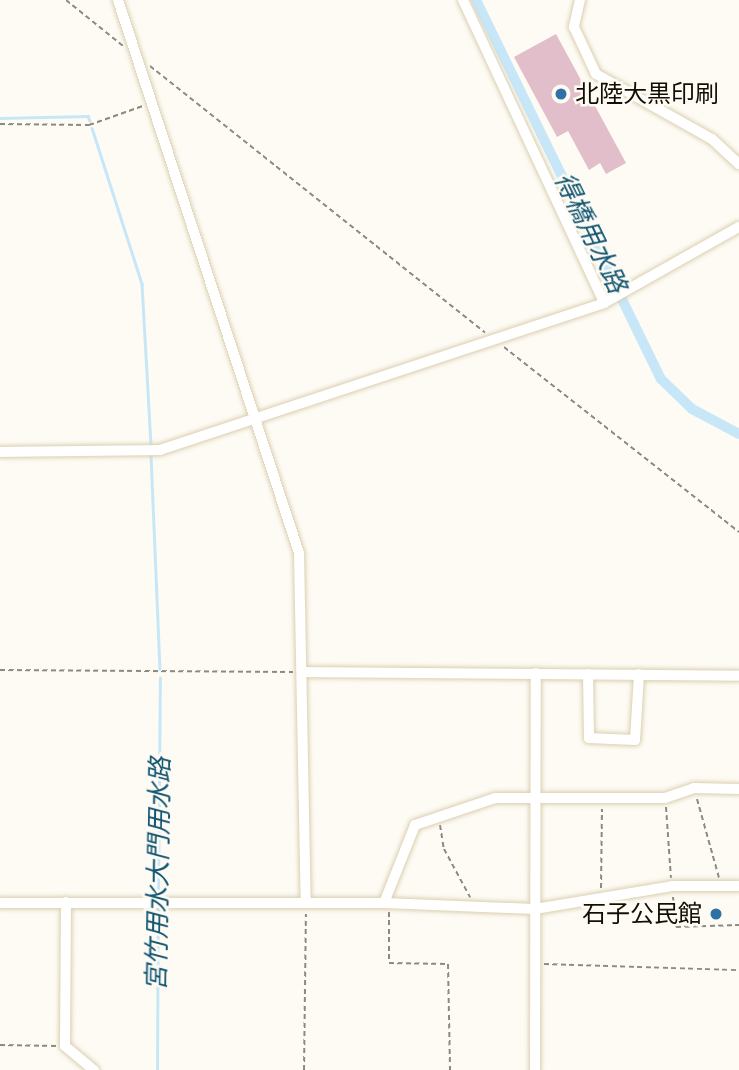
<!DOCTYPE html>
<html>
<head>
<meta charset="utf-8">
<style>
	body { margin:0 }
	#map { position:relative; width:739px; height:1070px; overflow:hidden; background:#fdfbf4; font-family:"Source Serif 4","Noto Sans JP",serif }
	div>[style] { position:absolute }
	.stream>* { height:2.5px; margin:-1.25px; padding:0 1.25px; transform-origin:1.25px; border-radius:1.25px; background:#c7e7f9 }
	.canal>* { height:10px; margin:-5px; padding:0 5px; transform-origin:5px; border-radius:5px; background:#c7e7f9 }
	.building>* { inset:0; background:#e2becb }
	.path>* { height:2px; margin-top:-1px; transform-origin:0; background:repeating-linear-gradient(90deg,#8c8980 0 5px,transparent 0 8.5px) }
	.roads { filter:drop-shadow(0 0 2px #dbcfb0) drop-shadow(0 0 2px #dbcfb0) }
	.minor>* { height:10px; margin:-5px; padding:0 5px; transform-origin:5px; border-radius:5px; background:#fff }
	.dots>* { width:19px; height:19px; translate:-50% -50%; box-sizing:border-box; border:4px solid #fdfbf4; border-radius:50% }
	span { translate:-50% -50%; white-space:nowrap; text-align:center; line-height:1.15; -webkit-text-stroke:5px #fdfbf4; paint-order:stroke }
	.poi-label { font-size:24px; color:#130e04 }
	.left { translate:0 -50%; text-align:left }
	.right { translate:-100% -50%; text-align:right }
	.water-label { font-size:26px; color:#135673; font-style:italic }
</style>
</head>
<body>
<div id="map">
	<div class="stream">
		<div style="left:0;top:118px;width:88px;rotate:-1.3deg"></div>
		<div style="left:88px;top:116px;width:5px;rotate:68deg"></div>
		<div style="left:92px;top:128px;width:164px;rotate:72.2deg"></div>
		<div style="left:142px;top:284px;width:161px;rotate:86.8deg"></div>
		<div style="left:151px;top:455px;width:214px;rotate:87.6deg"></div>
		<div style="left:158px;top:898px;width:220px;rotate:-89.5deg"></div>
		<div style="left:157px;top:1070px;width:165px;rotate:-89.7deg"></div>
	</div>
	<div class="canal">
		<div style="left:476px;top:0;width:422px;rotate:64deg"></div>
		<div style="left:661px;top:379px;width:43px;rotate:44.1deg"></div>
		<div style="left:692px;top:409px;width:53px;rotate:28deg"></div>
	</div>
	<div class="building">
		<div style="clip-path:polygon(556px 34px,626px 163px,606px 174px,600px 163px,589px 170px,568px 131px,557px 137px,514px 57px)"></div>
	</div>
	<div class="path">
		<div style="left:66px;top:0;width:73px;rotate:38.9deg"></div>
		<div style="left:150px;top:66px;width:428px;rotate:38.5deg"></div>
		<div style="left:0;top:124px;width:89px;rotate:0.6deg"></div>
		<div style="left:89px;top:125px;width:57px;rotate:-19.4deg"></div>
		<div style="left:504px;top:347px;width:299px;rotate:38.2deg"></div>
		<div style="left:0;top:670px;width:293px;rotate:0.4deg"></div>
		<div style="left:697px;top:799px;width:82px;rotate:74.4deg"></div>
		<div style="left:666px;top:807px;width:71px;rotate:86deg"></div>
		<div style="left:440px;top:825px;width:24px;rotate:81deg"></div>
		<div style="left:444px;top:849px;width:55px;rotate:61.6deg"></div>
		<div style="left:601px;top:888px;width:79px;rotate:-89.3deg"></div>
		<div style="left:673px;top:897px;width:30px;rotate:84deg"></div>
		<div style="left:676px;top:927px;width:63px;rotate:-1.8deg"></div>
		<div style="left:389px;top:912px;width:51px;rotate:90deg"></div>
		<div style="left:389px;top:963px;width:59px;rotate:1deg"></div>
		<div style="left:448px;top:964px;width:106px;rotate:88.9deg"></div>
		<div style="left:544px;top:964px;width:195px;rotate:1.8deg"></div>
		<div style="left:0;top:1045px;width:57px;rotate:1deg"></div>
		<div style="left:304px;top:1070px;width:156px;rotate:-89.3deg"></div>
	</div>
	<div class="roads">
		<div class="minor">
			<div style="left:118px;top:0;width:582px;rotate:71.88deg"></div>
			<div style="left:299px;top:553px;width:350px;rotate:88.9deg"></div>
			<div style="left:463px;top:0;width:334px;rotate:65deg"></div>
			<div style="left:580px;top:0;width:28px;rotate:103deg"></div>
			<div style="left:574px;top:27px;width:52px;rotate:64.9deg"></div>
			<div style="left:596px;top:74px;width:133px;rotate:29.3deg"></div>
			<div style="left:712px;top:139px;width:37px;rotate:43deg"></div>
			<div style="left:0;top:452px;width:160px;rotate:-0.7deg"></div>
			<div style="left:160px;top:450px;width:468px;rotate:-18.3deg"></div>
			<div style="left:604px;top:303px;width:155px;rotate:-29.4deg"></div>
			<div style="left:302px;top:672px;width:437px;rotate:0.5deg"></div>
			<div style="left:588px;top:674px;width:64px;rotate:89.1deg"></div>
			<div style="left:589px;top:738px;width:46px;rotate:2.5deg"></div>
			<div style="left:635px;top:740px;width:66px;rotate:-86.5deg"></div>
			<div style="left:66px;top:902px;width:144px;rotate:90.4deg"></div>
			<div style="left:65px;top:1046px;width:38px;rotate:40deg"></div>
			<div style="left:0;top:903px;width:384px"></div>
			<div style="left:384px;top:903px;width:151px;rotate:2.3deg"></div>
			<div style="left:535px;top:909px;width:139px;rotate:-9.5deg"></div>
			<div style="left:672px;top:886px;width:67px"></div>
			<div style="left:384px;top:903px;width:84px;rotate:-68.3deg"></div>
			<div style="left:415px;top:825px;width:84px;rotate:-18.6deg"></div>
			<div style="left:495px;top:798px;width:170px"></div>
			<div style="left:665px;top:798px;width:31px;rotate:-19deg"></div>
			<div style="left:694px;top:788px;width:45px;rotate:1.3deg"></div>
			<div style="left:535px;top:1070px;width:397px;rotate:-89.9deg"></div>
		</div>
	</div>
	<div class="dots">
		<div style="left:561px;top:94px;background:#2f70a6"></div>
		<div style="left:716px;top:914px;background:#2f70a6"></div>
	</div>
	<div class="poi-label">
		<span class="left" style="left:575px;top:94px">北陸大黒印刷</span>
		<span class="right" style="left:702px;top:914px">石子公民館</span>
	</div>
	<div class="water-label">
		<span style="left:590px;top:233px;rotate:64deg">得橋用水路</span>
		<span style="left:159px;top:874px;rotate:-89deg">宮竹用水大門用水路</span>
	</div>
</div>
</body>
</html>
